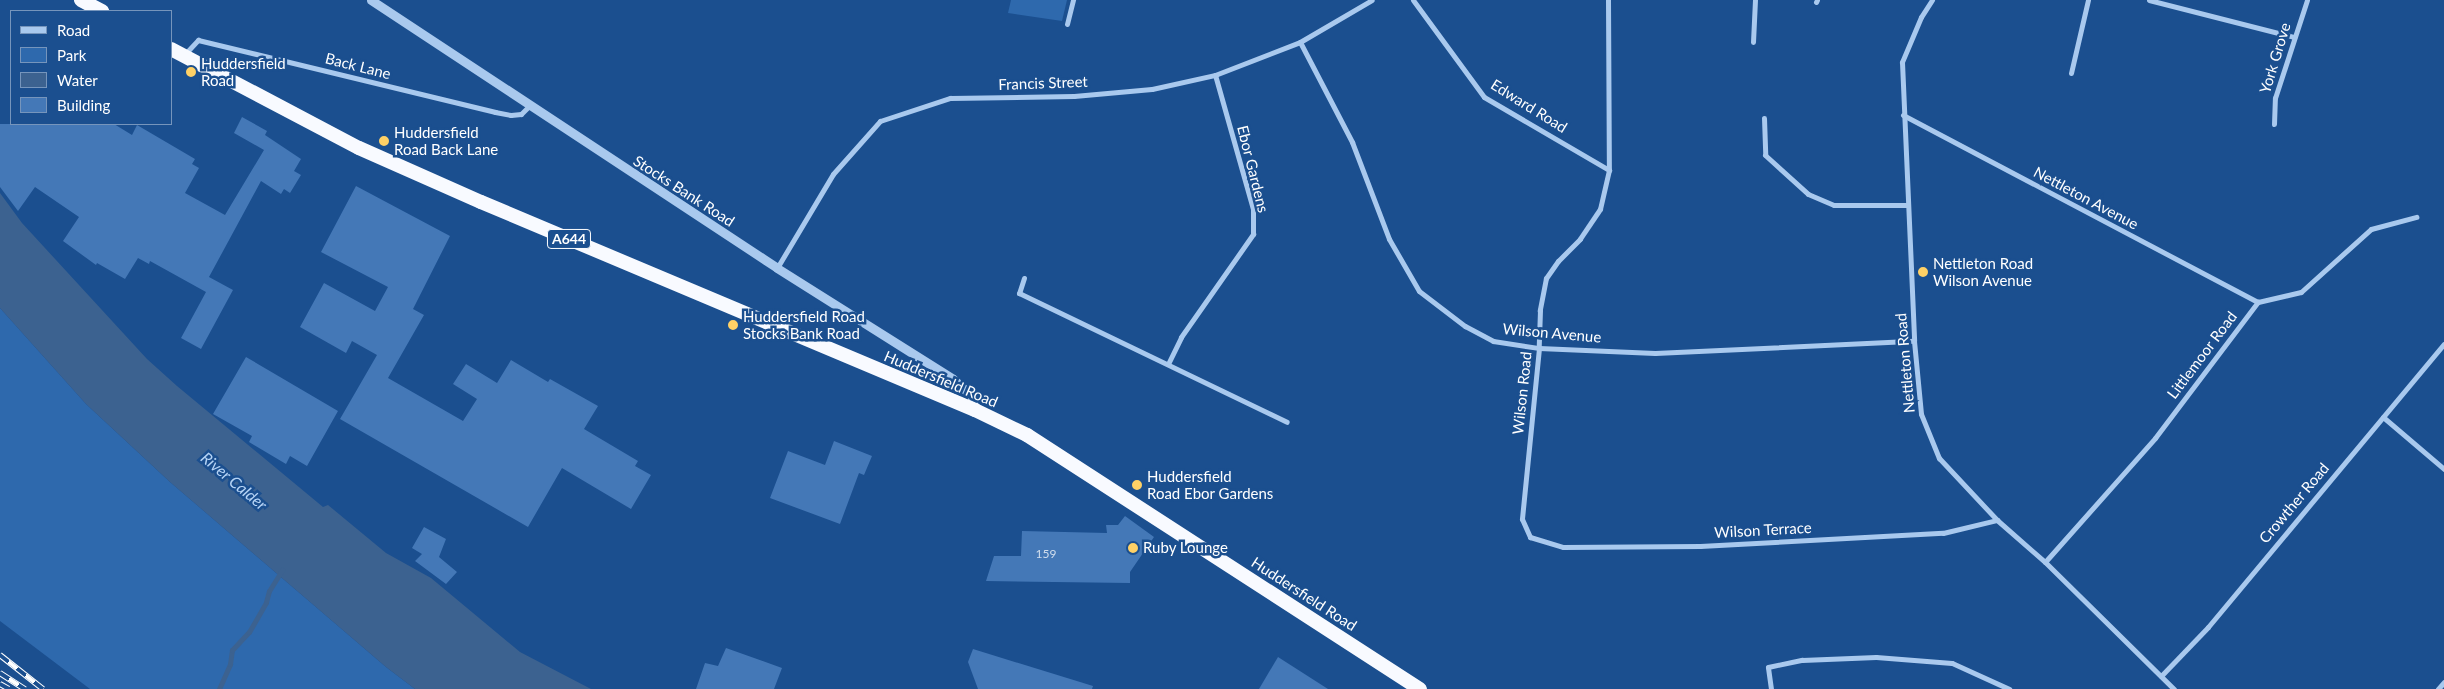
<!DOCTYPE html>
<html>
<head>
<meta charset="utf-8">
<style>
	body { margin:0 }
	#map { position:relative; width:2444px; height:689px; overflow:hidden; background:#1b4f8f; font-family:Lato,sans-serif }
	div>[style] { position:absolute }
	.green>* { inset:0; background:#2e69ad }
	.water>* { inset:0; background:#3c6290 }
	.stream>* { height:5px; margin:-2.5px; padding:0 2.5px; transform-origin:2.5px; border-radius:2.5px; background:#3c6290 }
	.building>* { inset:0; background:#4478b7 }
	.minor>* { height:5px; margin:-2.5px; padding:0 2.5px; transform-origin:2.5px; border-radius:2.5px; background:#a9c9ee }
	.tertiary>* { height:9px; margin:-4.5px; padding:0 4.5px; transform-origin:4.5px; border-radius:4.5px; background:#a9c9ee }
	.trunk>* { height:14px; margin:-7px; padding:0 7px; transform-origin:7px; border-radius:7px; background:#f8faff }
	.rail>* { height:5.5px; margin-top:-2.75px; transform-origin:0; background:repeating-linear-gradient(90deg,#1b4f8f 0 11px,#fff 0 22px); box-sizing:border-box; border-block:1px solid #fff }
	.dots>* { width:14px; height:14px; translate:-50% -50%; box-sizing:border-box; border:2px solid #1b4f8f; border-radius:50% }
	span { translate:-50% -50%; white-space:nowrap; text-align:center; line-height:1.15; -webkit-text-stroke:5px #1b4f8f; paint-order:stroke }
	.number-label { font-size:12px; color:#d0dded }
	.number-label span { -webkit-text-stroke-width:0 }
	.shield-label span { padding:1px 4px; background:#1b4f8f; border:1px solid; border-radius:4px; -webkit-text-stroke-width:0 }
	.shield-label { font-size:14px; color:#fff; font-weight:700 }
	.street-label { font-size:15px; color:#fff }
	.poi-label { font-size:15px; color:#fff }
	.left { translate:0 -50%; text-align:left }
	.water-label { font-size:16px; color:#b5d3f5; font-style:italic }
	.legend { position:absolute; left:10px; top:10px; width:162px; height:115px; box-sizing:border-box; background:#1b4f8f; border:1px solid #7695bc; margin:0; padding:6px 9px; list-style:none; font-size:15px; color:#fff }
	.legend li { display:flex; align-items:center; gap:10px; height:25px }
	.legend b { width:25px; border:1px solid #7695bc }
</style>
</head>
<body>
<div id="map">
	<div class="green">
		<div style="clip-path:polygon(1011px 0,1067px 0,1062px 21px,1008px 13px)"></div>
		<div style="clip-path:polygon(0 308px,86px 404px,170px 482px,386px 667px,415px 689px,90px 689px,0 621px)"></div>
	</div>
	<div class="water">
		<div style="clip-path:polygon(0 193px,22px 223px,147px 359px,177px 386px,323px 507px,328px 505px,386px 553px,431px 578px,520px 652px,591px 689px,415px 689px,386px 667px,170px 482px,86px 404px,0 308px)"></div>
	</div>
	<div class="stream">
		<div style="left:219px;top:689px;width:27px;rotate:-66deg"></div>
		<div style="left:230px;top:664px;width:14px;rotate:-82deg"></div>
		<div style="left:232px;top:650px;width:25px;rotate:-47deg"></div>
		<div style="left:249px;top:632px;width:34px;rotate:-60deg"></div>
		<div style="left:266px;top:602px;width:11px;rotate:-75deg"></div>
		<div style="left:269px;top:591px;width:25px;rotate:-58deg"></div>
	</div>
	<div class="building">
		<div style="clip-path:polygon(242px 117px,267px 131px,265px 135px,301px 159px,294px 171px,301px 175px,290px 193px,284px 189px,281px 194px,261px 181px,209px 277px,233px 290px,201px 349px,181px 338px,206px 292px,150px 261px,149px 264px,138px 258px,125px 279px,97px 263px,96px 265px,63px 241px,79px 217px,35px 187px,18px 211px,0 187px,0 124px,114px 124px,132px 135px,137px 125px,195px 159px,192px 164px,199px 168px,185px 193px,225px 215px,264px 150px,234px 133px)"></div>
		<div style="clip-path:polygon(356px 186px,450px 236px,413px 309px,424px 315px,388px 378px,463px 421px,477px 399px,453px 384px,466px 364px,497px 383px,511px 360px,548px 382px,550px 379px,598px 406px,584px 429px,638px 461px,635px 466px,651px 475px,631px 509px,562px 468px,528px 527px,340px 419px,377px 355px,352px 341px,346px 353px,300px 327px,324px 283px,375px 311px,388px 287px,321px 252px)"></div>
		<div style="clip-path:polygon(246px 357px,338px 411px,307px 466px,290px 456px,286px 464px,249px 442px,252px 436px,213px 414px)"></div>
		<div style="clip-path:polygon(834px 441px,872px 456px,864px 475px,859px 473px,840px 524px,770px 498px,788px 451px,825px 465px)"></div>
		<div style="clip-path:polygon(1125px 516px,1154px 537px,1130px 572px,1130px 583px,986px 581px,994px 556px,1021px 556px,1022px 531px,1107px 533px,1106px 525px,1118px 525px)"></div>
		<div style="clip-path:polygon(424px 527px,446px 539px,439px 557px,457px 572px,446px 584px,415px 561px,422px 554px,412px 548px)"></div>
		<div style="clip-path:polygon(726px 648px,782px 668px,774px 689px,696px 689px,705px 663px,718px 666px)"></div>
		<div style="clip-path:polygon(973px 649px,1093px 686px,1092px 689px,978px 689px,968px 662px)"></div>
		<div style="clip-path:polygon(1278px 657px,1328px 689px,1259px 689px)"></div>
	</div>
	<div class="minor">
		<div style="left:1413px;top:0;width:120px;rotate:53.8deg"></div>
		<div style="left:1484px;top:97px;width:145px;rotate:30.3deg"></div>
		<div style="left:1608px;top:0;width:170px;rotate:89.7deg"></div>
		<div style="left:1609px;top:170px;width:40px;rotate:103deg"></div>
		<div style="left:1600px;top:209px;width:36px;rotate:124deg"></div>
		<div style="left:1580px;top:239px;width:31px;rotate:135deg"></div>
		<div style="left:1558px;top:261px;width:21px;rotate:125deg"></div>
		<div style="left:1546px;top:278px;width:33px;rotate:101deg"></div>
		<div style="left:1540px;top:310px;width:38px;rotate:92deg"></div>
		<div style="left:1539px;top:348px;width:172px;rotate:95.7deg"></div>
		<div style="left:1522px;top:519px;width:20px;rotate:66deg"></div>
		<div style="left:1530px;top:537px;width:34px;rotate:17deg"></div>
		<div style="left:1563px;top:547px;width:137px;rotate:-0.4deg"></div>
		<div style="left:1700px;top:546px;width:243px;rotate:-3.1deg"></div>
		<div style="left:1943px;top:533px;width:56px;rotate:-13.5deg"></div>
		<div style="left:1932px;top:0;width:20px;rotate:123deg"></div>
		<div style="left:1921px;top:17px;width:49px;rotate:112.9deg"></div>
		<div style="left:1902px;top:62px;width:279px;rotate:87.5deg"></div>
		<div style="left:1914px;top:341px;width:73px;rotate:84.5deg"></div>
		<div style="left:1921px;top:414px;width:48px;rotate:67.8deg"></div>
		<div style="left:1939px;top:458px;width:85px;rotate:46.9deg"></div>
		<div style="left:1997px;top:520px;width:64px;rotate:41.2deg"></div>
		<div style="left:2045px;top:562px;width:181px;rotate:44.6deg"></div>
		<div style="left:2149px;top:0;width:150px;rotate:14.3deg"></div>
		<div style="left:1816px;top:2px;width:2px;rotate:-63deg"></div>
		<div style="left:1067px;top:24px;width:25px;rotate:-76deg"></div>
		<div style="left:1300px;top:42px;width:113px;rotate:62.5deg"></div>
		<div style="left:1352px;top:142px;width:104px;rotate:69.1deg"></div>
		<div style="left:1389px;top:239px;width:60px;rotate:60deg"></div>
		<div style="left:1419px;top:291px;width:58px;rotate:37.3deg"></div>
		<div style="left:1465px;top:326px;width:32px;rotate:28deg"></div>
		<div style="left:1493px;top:341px;width:47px;rotate:8.7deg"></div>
		<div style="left:1539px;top:348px;width:116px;rotate:2.5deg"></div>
		<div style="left:1655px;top:353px;width:259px;rotate:-2.7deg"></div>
		<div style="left:1753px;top:42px;width:42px;rotate:-87.3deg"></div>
		<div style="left:184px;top:55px;width:21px;rotate:-47deg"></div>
		<div style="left:198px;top:40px;width:306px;rotate:13.6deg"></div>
		<div style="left:495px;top:112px;width:16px;rotate:11deg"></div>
		<div style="left:511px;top:115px;width:10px;rotate:-6deg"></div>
		<div style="left:521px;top:114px;width:11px;rotate:-45deg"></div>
		<div style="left:2071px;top:73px;width:75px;rotate:-76.9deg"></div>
		<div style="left:1903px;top:115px;width:401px;rotate:27.8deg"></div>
		<div style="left:1764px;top:118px;width:37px;rotate:88deg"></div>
		<div style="left:1765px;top:155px;width:58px;rotate:42.2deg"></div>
		<div style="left:1808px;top:194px;width:28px;rotate:23deg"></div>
		<div style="left:1834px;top:205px;width:74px"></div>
		<div style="left:2274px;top:124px;width:26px;rotate:-88deg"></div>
		<div style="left:2275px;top:98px;width:103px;rotate:-71.9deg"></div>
		<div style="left:777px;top:268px;width:109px;rotate:-59.2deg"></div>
		<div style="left:833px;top:174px;width:71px;rotate:-48.4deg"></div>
		<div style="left:880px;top:121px;width:74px;rotate:-18.2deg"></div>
		<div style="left:950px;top:98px;width:124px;rotate:-0.9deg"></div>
		<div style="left:1074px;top:96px;width:78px;rotate:-5.1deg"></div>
		<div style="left:1152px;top:89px;width:65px;rotate:-12.5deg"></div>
		<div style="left:1215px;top:75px;width:91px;rotate:-21.2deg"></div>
		<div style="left:1300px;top:42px;width:83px;rotate:-30.3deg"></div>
		<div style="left:1024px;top:278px;width:16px;rotate:108deg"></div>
		<div style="left:1019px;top:293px;width:297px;rotate:25.7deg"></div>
		<div style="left:1168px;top:364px;width:30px;rotate:-64deg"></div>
		<div style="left:1181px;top:337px;width:126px;rotate:-55deg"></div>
		<div style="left:1253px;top:234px;width:25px;rotate:-90deg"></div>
		<div style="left:1253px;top:209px;width:139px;rotate:-105.8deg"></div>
		<div style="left:2383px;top:417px;width:80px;rotate:40.4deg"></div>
		<div style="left:2045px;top:562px;width:166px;rotate:-48.4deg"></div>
		<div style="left:2155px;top:438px;width:171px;rotate:-52.9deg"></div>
		<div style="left:2258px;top:302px;width:44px;rotate:-13.1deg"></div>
		<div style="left:2301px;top:292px;width:94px;rotate:-42deg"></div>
		<div style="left:2371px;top:229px;width:47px;rotate:-14.9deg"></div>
		<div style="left:2161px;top:676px;width:68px;rotate:-46.2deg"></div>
		<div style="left:2208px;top:627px;width:368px;rotate:-50.2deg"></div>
		<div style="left:1771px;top:689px;width:22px;rotate:-98deg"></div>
		<div style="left:1768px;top:667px;width:35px;rotate:-12deg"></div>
		<div style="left:1802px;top:660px;width:74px;rotate:-2.3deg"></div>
		<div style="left:1876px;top:657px;width:76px;rotate:4.5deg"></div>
		<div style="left:1952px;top:663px;width:63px;rotate:24.5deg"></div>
		<div style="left:2438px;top:689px;width:9px;rotate:-49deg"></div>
	</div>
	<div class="tertiary">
		<div style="left:371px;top:0;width:486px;rotate:33.4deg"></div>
		<div style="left:777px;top:268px;width:208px;rotate:32.2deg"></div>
		<div style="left:953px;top:379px;width:24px;rotate:42deg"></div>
		<div style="left:971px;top:395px;width:16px;rotate:75deg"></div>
	</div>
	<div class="trunk">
		<div style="left:81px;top:0;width:24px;rotate:28deg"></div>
		<div style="left:171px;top:49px;width:212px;rotate:27.8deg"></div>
		<div style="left:359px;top:148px;width:133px;rotate:23.9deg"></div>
		<div style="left:481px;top:202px;width:536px;rotate:22.83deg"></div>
		<div style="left:975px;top:410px;width:58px;rotate:25.7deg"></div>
		<div style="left:1027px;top:435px;width:468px;rotate:32.9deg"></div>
	</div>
	<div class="rail">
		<div style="left:0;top:655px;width:55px;rotate:38.3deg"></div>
		<div style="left:0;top:673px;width:30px;rotate:33deg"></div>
		<div style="left:0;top:684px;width:10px;rotate:29deg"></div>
	</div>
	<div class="dots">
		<div style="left:191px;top:72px;background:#ffd166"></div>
		<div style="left:384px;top:141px;background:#ffd166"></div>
		<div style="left:1923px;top:272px;background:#ffd166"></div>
		<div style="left:733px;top:325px;background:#ffd166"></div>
		<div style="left:1137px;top:485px;background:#ffd166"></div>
		<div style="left:1133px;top:548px;background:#ffd166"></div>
	</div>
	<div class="number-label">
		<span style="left:1046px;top:554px">159</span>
	</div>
	<div class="shield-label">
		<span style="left:569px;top:239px">A644</span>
	</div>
	<div class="street-label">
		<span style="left:2275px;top:58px;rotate:-73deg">York Grove</span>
		<span style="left:358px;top:66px;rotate:14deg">Back Lane</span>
		<span style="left:1043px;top:83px;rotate:-2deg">Francis Street</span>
		<span style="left:1529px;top:106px;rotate:32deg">Edward Road</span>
		<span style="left:1253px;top:169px;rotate:76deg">Ebor Gardens</span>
		<span style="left:684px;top:191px;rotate:33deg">Stocks Bank Road</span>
		<span style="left:2086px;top:198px;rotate:28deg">Nettleton Avenue</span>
		<span style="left:1552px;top:333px;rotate:5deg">Wilson Avenue</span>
		<span style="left:2202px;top:355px;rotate:-53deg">Littlemoor Road</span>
		<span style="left:1905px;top:363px;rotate:-95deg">Nettleton Road</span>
		<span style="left:941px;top:379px;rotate:23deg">Huddersfield Road</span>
		<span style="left:1522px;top:393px;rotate:-84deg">Wilson Road</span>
		<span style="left:2294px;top:503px;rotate:-50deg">Crowther Road</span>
		<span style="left:1763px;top:530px;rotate:-3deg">Wilson Terrace</span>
		<span style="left:1304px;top:594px;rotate:33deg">Huddersfield Road</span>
	</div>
	<div class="poi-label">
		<span class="left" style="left:201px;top:72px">Huddersfield<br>Road</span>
		<span class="left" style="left:394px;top:141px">Huddersfield<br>Road Back Lane</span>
		<span class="left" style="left:1933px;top:272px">Nettleton Road<br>Wilson Avenue</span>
		<span class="left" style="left:743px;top:325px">Huddersfield Road<br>Stocks Bank Road</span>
		<span class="left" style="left:1147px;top:485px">Huddersfield<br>Road Ebor Gardens</span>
		<span class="left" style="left:1143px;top:548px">Ruby Lounge</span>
	</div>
	<div class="water-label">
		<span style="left:234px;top:481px;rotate:40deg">River Calder</span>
	</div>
	<ul class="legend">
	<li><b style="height:6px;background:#a9c9ee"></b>Road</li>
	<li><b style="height:14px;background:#2e69ad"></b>Park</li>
	<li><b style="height:14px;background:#3c6290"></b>Water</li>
	<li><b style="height:14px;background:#4478b7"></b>Building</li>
	</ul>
</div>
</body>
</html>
